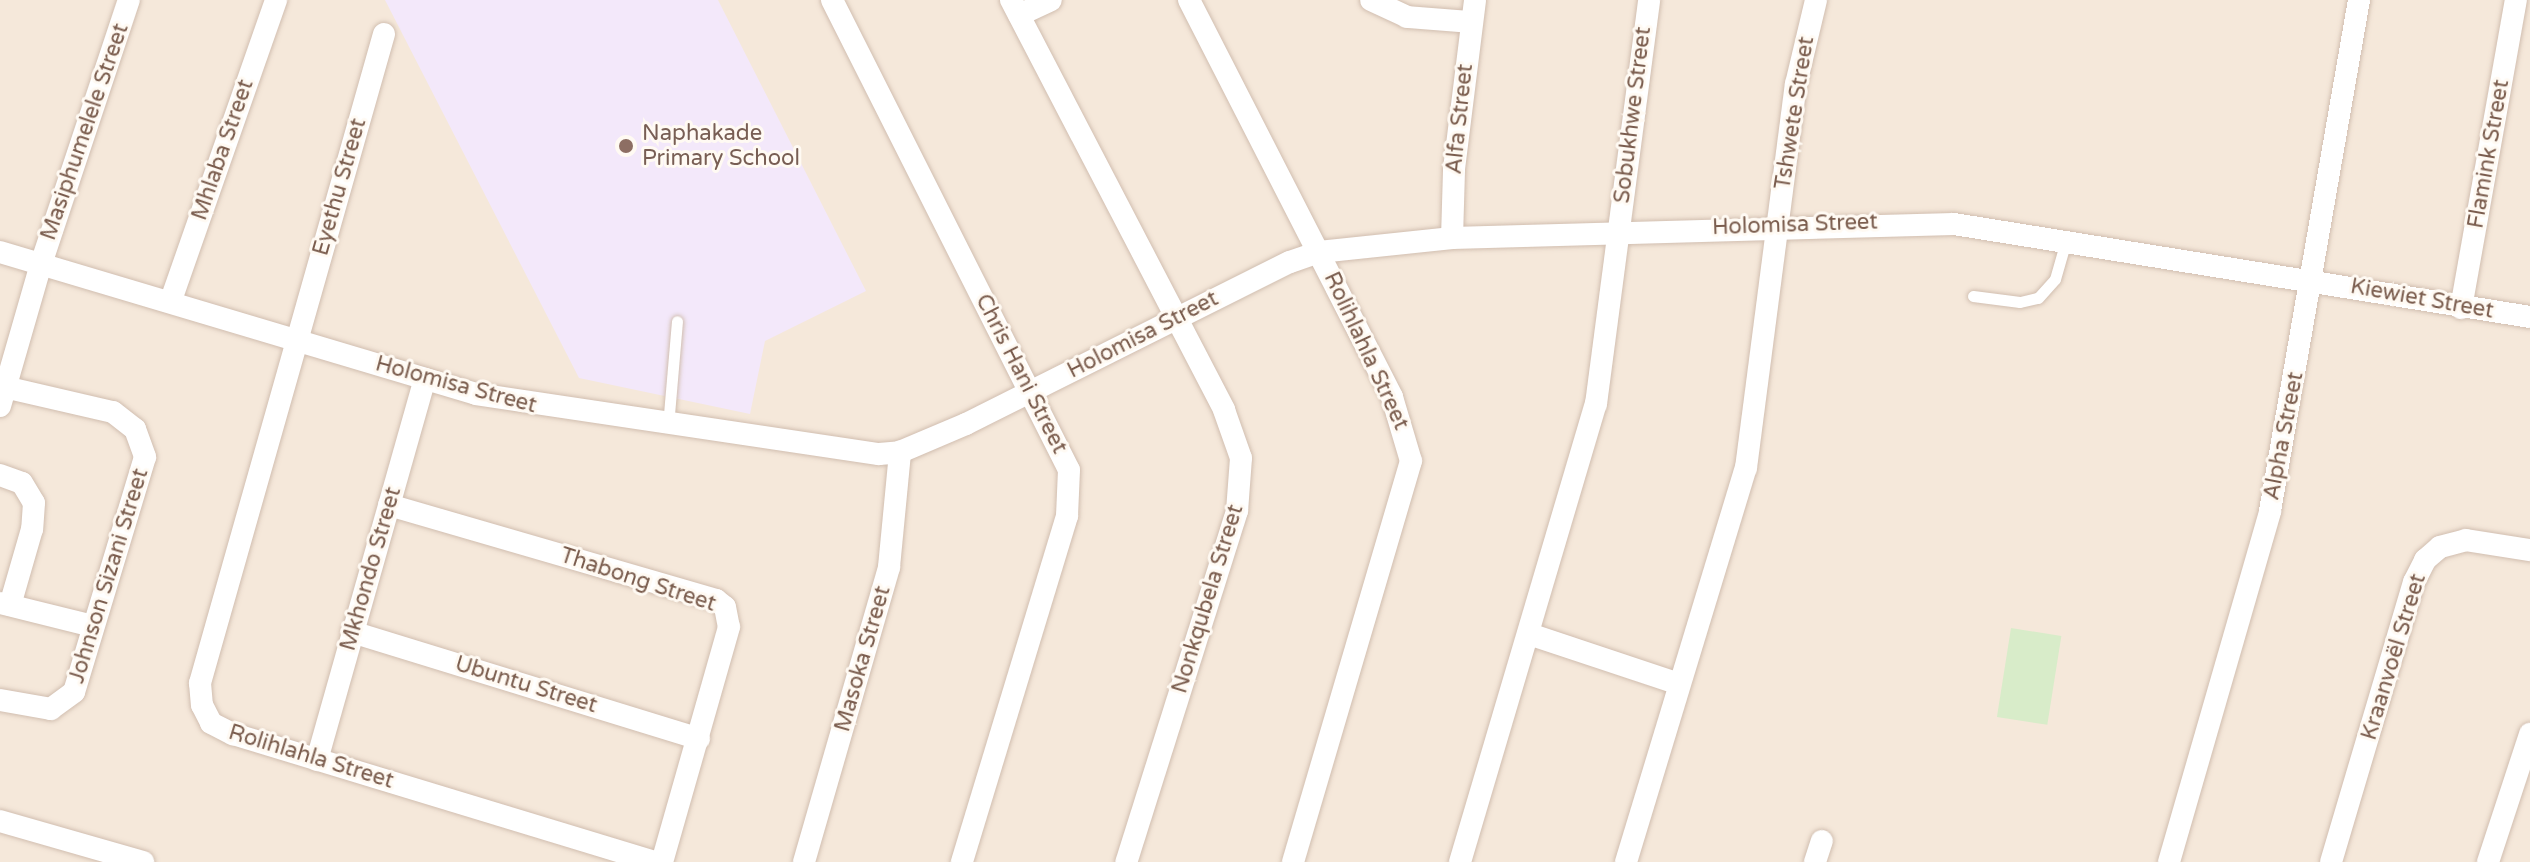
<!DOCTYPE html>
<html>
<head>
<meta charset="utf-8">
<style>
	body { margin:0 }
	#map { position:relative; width:2530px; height:862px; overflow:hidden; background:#fdf6ec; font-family:"Varela Round",sans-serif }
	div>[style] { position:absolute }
	.residential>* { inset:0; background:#f5e8da; transform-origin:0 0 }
	.education>* { inset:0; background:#f3e8fa }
	.green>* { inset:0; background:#d8ecc9; transform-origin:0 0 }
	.roads { filter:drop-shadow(0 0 2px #d1beb0) drop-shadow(0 0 2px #d1beb0) }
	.service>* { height:11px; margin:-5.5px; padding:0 5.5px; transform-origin:5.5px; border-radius:5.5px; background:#fff }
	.minor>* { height:22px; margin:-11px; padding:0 11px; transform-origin:11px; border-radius:11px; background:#fff }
	.dots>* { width:22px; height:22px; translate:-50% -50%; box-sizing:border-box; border:4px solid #fffaf3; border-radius:50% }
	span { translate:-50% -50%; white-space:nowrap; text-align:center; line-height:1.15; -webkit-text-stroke:6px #fffaf3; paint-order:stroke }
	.street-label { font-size:22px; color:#7a5c4d }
	.education-label { font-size:22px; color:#785e54 }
	.left { translate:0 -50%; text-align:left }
</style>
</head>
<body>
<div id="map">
	<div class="residential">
		<div style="left:0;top:0;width:2530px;height:862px"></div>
	</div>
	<div class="education">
		<div style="clip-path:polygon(385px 0,718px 0,866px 291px,765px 341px,750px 414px,579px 378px)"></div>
	</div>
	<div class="green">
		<div style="left:2011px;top:628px;width:51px;height:90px;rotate:9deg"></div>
	</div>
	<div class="roads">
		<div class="service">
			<div style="left:1973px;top:296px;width:47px;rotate:7.3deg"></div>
			<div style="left:2020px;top:302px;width:18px;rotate:-13deg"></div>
			<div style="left:2038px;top:298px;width:25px;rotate:-48deg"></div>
			<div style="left:2055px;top:279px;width:40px;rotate:-74deg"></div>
			<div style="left:668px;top:426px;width:105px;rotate:-85.1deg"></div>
		</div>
		<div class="minor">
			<div style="left:832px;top:0;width:526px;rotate:63.24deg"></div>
			<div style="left:1069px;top:470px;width:46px;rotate:92.5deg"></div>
			<div style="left:1067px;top:516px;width:362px;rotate:106.9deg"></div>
			<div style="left:1011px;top:0;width:462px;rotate:62.5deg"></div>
			<div style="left:1224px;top:410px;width:51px;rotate:70.5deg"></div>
			<div style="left:1241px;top:458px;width:53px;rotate:94.3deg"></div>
			<div style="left:1237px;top:511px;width:368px;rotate:107.5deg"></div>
			<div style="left:1189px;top:0;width:446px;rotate:62.9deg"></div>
			<div style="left:1392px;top:397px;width:67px;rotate:73.5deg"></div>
			<div style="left:1411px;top:461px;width:418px;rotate:106.4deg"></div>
			<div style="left:1371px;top:0;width:40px;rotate:25deg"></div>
			<div style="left:1407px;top:17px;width:64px;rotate:4.5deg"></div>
			<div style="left:1019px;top:15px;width:35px;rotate:-25deg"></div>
			<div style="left:384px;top:34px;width:675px;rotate:105.83deg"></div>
			<div style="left:200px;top:683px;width:22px;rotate:85deg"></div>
			<div style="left:202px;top:705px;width:20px;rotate:63deg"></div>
			<div style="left:211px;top:723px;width:25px;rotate:27deg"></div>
			<div style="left:233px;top:734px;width:441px;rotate:16.9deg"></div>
			<div style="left:1452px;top:238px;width:69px;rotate:-88.3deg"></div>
			<div style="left:1454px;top:169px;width:170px;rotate:-82.9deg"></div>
			<div style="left:0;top:252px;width:497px;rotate:16.6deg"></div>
			<div style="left:476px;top:394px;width:407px;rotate:8.5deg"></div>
			<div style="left:879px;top:454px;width:21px;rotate:-5deg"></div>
			<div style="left:900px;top:452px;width:72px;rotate:-23deg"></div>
			<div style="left:966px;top:424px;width:362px;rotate:-26.6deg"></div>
			<div style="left:1290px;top:262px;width:31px;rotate:-19deg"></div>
			<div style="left:1319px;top:252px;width:134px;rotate:-6deg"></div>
			<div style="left:1452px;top:238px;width:502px;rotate:-1.6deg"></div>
			<div style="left:1954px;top:224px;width:583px;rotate:9.17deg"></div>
			<div style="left:171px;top:300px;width:318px;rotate:-70.7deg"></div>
			<div style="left:2461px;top:308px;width:313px;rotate:-79.9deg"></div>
			<div style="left:0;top:386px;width:116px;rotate:13deg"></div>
			<div style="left:113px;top:412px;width:28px;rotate:38deg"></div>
			<div style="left:135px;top:429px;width:30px;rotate:70deg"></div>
			<div style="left:145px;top:457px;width:245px;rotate:106.8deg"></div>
			<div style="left:74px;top:692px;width:29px;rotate:144deg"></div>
			<div style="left:51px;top:709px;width:52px;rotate:-170deg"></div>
			<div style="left:0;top:406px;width:148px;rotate:-73.9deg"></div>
			<div style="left:41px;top:264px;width:278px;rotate:-71.6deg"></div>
			<div style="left:0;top:475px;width:23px;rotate:20deg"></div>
			<div style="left:22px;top:483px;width:23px;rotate:59deg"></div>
			<div style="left:34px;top:503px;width:26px;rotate:94deg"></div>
			<div style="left:32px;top:529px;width:79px;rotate:106.1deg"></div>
			<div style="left:389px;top:505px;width:341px;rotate:16.2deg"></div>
			<div style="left:716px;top:600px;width:11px;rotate:38deg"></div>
			<div style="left:725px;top:607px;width:20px;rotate:79deg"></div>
			<div style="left:729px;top:627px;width:244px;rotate:105.9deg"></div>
			<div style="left:0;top:603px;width:96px;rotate:13.9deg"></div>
			<div style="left:352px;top:632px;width:363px;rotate:17.1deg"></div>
			<div style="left:1529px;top:634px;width:158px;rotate:18.4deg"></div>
			<div style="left:317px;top:760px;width:396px;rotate:-74.2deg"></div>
			<div style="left:0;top:821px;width:149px;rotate:16deg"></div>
			<div style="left:804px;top:862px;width:307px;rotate:-73.9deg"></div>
			<div style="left:889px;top:567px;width:116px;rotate:-84.5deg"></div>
			<div style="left:1460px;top:862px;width:478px;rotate:-73.5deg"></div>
			<div style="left:1596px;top:404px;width:407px;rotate:-82.5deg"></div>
			<div style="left:1626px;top:862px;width:412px;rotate:-73.1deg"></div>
			<div style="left:1746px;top:468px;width:387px;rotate:-82.6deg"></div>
			<div style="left:1796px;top:84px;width:86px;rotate:-76.6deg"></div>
			<div style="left:1815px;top:862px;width:22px;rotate:-72deg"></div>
			<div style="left:2169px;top:862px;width:365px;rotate:-73.9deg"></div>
			<div style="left:2270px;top:511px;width:519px;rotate:-80.12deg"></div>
			<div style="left:2331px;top:862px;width:292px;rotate:-73.5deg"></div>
			<div style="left:2414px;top:582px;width:25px;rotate:-63deg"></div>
			<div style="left:2425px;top:560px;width:20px;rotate:-41deg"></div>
			<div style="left:2440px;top:547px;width:27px;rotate:-15deg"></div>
			<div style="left:2466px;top:540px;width:65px;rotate:8.9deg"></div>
			<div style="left:2488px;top:862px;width:135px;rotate:-71.8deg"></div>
		</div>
	</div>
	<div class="dots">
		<div style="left:626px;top:146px;background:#8d6e63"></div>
	</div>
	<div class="street-label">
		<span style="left:1795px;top:113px;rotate:-81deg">Tshwete Street</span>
		<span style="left:1633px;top:115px;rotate:-83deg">Sobukhwe Street</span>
		<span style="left:1460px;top:119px;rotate:-84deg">Alfa Street</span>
		<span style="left:85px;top:132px;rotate:-71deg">Masiphumelele Street</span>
		<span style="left:223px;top:150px;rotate:-71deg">Mhlaba Street</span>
		<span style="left:2489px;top:154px;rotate:-80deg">Flamink Street</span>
		<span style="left:340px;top:187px;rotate:-74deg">Eyethu Street</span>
		<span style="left:1795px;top:225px;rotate:-2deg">Holomisa Street</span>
		<span style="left:2422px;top:299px;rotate:10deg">Kiewiet Street</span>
		<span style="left:1143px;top:335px;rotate:-27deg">Holomisa Street</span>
		<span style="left:1366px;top:351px;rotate:65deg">Rolihlahla Street</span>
		<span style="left:1021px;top:374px;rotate:63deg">Chris Hani Street</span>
		<span style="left:456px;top:385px;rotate:15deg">Holomisa Street</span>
		<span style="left:2284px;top:436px;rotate:-79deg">Alpha Street</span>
		<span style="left:371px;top:569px;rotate:-74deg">Mkhondo Street</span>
		<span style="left:109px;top:576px;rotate:-73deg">Johnson Sizani Street</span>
		<span style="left:638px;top:580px;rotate:18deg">Thabong Street</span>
		<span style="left:1208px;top:599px;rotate:-73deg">Nonkqubela Street</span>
		<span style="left:2394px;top:657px;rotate:-73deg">Kraanvoël Street</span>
		<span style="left:863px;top:659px;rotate:-74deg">Masoka Street</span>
		<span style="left:526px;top:685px;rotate:17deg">Ubuntu Street</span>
		<span style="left:311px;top:757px;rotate:17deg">Rolihlahla Street</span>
	</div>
	<div class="education-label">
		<span class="left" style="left:642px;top:146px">Naphakade<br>Primary School</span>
	</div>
</div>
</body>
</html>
